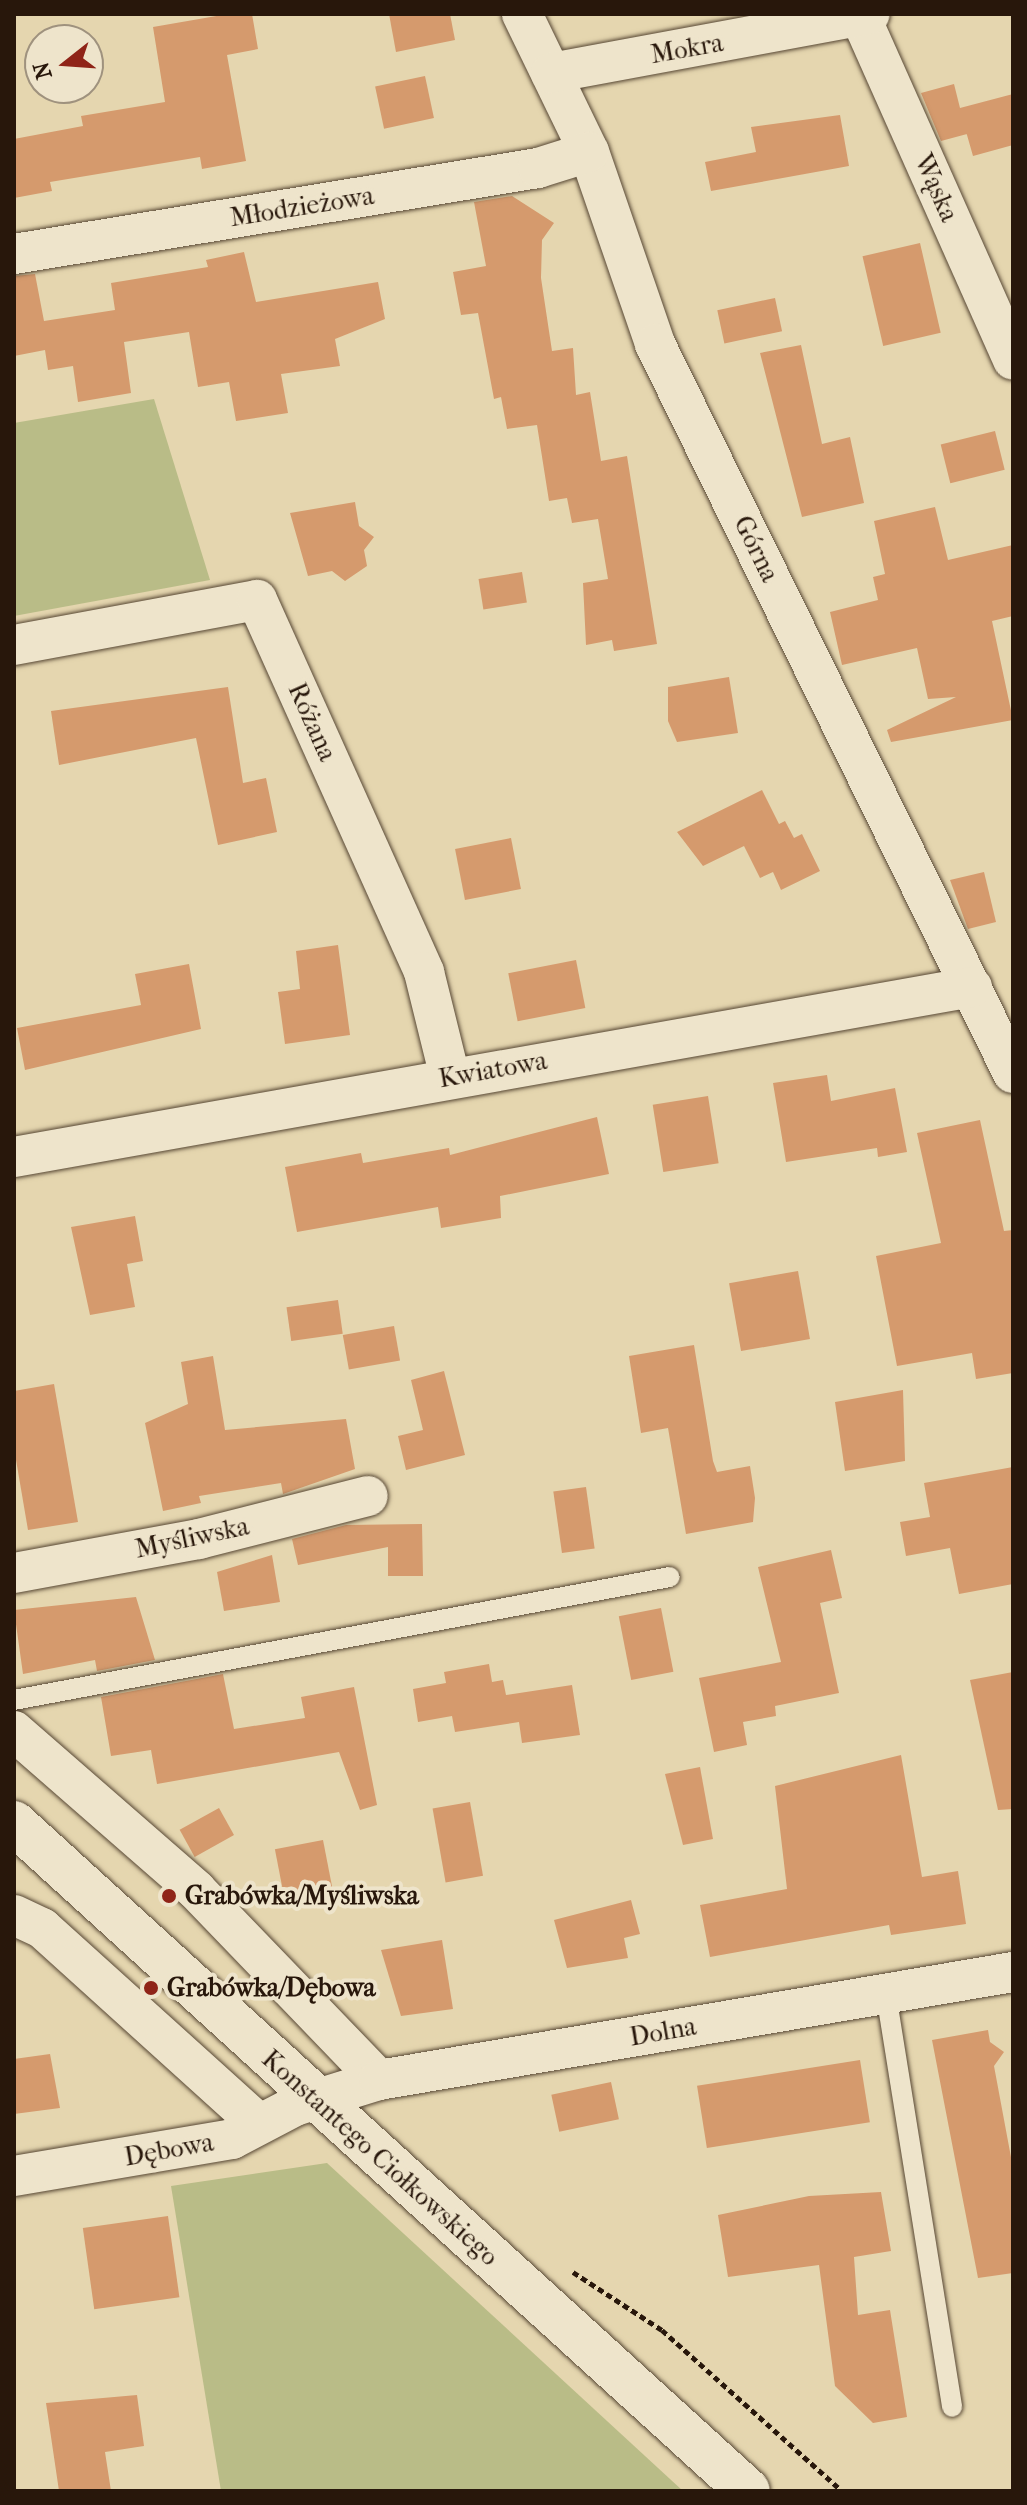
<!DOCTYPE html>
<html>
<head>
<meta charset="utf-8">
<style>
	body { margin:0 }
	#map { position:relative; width:1027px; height:2505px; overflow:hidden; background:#e5d6af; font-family:"IM FELL French Canon",serif }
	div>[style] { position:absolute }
	.green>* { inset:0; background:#b9bc87 }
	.building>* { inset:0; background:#d59a6d; transform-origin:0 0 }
	.path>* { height:5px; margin-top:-2.5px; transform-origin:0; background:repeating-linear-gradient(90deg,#28170b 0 6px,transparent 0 10px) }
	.roads { filter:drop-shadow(0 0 2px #574734) drop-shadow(0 0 2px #574734) }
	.service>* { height:20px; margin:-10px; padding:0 10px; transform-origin:10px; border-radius:10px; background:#eee4cb }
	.minor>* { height:40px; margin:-20px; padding:0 20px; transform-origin:20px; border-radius:20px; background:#eee4cb }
	.tertiary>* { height:44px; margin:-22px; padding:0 22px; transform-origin:22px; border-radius:22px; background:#eee4cb }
	.dots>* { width:22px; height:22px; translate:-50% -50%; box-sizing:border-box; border:4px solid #eee4cb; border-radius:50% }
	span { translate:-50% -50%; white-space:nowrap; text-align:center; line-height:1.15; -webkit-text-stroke:8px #eee4cb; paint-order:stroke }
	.street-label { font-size:26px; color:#28170b }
	.poi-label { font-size:26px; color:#28170b; font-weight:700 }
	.left { translate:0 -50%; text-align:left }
	.frame { position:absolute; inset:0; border:16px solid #28170b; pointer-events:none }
	.north { position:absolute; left:24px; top:24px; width:80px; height:80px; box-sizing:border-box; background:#eee4cb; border:2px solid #9f927e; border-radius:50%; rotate:253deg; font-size:22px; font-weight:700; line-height:32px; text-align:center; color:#28170b }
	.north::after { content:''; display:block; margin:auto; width:28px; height:36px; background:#8f2418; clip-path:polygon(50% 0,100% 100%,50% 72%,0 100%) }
</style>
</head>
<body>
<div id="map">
	<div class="green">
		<div style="clip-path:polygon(154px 399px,210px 580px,14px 616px,14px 423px)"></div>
		<div style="clip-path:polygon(327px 2163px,683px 2491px,221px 2491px,171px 2186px)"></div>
	</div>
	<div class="building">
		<div style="clip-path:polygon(228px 14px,252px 14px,258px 49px,227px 55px,246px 161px,202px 169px,200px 157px,50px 182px,52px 191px,14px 198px,14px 139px,83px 126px,81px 116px,165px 102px,153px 27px)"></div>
		<div style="clip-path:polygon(389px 14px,450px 14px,455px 40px,396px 52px)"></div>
		<div style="left:425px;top:76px;width:43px;height:51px;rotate:78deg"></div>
		<div style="clip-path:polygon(954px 84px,960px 108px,1013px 94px,1013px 145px,973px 156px,965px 128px,967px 134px,941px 141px,921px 93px)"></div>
		<div style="clip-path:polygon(840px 115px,849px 166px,711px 191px,705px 162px,756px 152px,751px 127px)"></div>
		<div style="clip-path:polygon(512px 196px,554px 223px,542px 240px,541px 278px,552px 351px,573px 348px,576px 395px,590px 392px,601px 461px,627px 456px,657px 644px,614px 651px,612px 640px,586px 645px,583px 583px,608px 579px,598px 519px,572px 523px,567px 498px,549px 501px,537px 425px,507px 429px,501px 397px,494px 399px,478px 313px,461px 315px,453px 272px,486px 266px,474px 202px)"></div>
		<div style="left:920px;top:243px;width:92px;height:59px;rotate:77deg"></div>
		<div style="clip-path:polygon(244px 252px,256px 302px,378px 282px,385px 319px,335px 339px,340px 366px,281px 374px,288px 413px,236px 421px,229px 382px,198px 387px,189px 332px,124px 342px,131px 393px,78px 402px,73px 366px,48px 370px,45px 350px,14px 356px,14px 276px,35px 274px,44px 321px,115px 310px,111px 283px,208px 267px,206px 260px)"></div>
		<div style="left:775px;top:298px;width:34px;height:59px;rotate:78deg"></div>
		<div style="clip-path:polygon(801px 345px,822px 444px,850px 437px,864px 503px,802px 517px,760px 353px)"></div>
		<div style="left:995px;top:431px;width:40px;height:56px;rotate:76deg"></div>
		<div style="clip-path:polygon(355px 502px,359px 526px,374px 537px,364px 550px,367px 566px,345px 581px,332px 571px,308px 576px,290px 513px)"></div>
		<div style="clip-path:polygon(935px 507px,948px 560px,1013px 545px,1013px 616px,992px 621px,1013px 720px,891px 742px,887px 730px,956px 697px,928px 699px,917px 648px,842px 665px,830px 612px,878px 600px,873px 577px,885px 574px,874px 521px)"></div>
		<div style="left:522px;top:572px;width:31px;height:44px;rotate:81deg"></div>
		<div style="clip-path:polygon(729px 677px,738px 733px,677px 742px,668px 721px,668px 687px)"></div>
		<div style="clip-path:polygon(228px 687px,243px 783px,266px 778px,277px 832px,218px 845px,196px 738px,59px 765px,51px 711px)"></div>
		<div style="clip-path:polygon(762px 790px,779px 824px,785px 821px,794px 838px,802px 834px,820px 871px,781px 890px,773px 872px,760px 878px,744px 846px,703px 866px,677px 832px)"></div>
		<div style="left:511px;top:838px;width:52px;height:57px;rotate:79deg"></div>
		<div style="clip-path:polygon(984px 872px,996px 922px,968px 929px,950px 880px)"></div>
		<div style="clip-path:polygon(338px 945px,350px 1035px,285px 1044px,278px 992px,300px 989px,296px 951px)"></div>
		<div style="left:576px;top:960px;width:49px;height:69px;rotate:79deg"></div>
		<div style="clip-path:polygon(189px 964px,201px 1029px,25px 1070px,17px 1028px,141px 1005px,135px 974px)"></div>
		<div style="clip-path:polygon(827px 1075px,831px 1101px,895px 1088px,907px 1152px,878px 1157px,877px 1148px,786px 1162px,773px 1083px)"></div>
		<div style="left:708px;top:1096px;width:68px;height:56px;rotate:81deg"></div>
		<div style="clip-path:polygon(597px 1117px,609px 1174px,500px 1196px,501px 1218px,441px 1228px,438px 1207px,297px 1232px,285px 1167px,361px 1153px,363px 1163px,449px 1148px,450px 1155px)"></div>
		<div style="clip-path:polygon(980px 1120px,1004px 1231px,1013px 1230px,1013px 1373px,976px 1379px,972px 1353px,897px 1366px,876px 1256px,941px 1243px,917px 1133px)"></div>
		<div style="clip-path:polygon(135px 1216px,143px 1261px,127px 1264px,135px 1307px,90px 1315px,71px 1227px)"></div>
		<div style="left:798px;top:1271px;width:69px;height:70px;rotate:80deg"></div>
		<div style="left:338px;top:1300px;width:34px;height:52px;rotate:82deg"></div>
		<div style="left:394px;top:1326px;width:35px;height:52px;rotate:80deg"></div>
		<div style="clip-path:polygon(694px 1345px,713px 1461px,717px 1472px,750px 1466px,755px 1498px,753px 1522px,686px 1534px,668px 1428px,641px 1433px,629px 1356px)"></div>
		<div style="clip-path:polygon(213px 1356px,225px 1430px,346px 1419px,355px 1469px,283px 1494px,281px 1483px,199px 1496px,201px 1503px,163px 1511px,145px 1423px,188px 1404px,181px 1362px)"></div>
		<div style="clip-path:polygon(444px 1371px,465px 1455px,406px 1470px,398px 1436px,423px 1430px,411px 1380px)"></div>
		<div style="clip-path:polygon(54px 1384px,78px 1522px,28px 1530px,14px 1448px,14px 1391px)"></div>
		<div style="clip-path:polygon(903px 1390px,905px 1461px,845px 1471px,835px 1402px)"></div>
		<div style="clip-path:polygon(1013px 1467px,1013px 1584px,959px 1594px,950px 1548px,906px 1556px,900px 1522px,930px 1517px,924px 1483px)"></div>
		<div style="left:586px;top:1487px;width:62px;height:33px;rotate:82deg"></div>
		<div style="clip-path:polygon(422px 1524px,423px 1576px,388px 1576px,388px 1547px,298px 1565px,292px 1539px,346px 1525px)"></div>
		<div style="clip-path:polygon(831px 1550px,842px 1598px,820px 1603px,839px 1693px,775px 1706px,776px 1716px,743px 1722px,747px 1745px,714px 1752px,699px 1678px,781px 1662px,758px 1567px)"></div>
		<div style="clip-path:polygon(272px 1555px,280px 1602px,224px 1611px,217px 1572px)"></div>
		<div style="clip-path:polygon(136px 1597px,155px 1660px,97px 1671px,95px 1660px,23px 1674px,14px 1610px)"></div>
		<div style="left:661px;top:1608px;width:65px;height:43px;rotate:79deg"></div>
		<div style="clip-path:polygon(489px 1664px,492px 1682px,503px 1680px,506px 1695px,572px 1685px,580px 1735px,522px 1743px,519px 1722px,455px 1732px,452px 1716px,418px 1722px,413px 1689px,446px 1683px,444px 1672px)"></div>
		<div style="clip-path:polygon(1013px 1672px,1013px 1809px,998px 1810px,970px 1680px)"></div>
		<div style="clip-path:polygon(223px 1674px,234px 1729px,305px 1718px,301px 1697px,354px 1687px,377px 1805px,360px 1810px,339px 1752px,157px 1784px,151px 1750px,111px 1756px,101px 1697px)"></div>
		<div style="clip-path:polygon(901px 1755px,922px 1877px,958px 1871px,966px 1924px,891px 1935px,889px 1925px,710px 1957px,700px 1905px,787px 1889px,775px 1786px)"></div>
		<div style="clip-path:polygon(700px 1767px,713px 1839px,683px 1845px,665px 1774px)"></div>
		<div style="left:470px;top:1802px;width:75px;height:38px;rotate:80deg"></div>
		<div style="left:219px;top:1808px;width:31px;height:45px;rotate:61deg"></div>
		<div style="left:323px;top:1840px;width:53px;height:49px;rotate:79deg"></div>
		<div style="clip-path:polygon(631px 1900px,640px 1934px,624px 1938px,628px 1958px,567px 1968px,554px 1920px)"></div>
		<div style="clip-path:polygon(442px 1940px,453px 2009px,401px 2016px,381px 1950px)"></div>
		<div style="clip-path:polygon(988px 2030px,990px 2042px,1004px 2052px,994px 2066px,1013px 2168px,1013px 2273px,978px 2278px,932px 2040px)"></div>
		<div style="clip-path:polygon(50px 2054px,60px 2108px,14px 2114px,14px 2059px)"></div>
		<div style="left:860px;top:2060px;width:63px;height:165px;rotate:81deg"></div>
		<div style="left:611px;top:2082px;width:38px;height:61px;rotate:78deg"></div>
		<div style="clip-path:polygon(881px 2192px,891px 2251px,854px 2257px,858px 2315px,890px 2310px,907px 2417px,873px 2423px,835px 2386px,819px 2265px,728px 2277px,718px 2215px,809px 2196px)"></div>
		<div style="left:168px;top:2216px;width:82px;height:86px;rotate:82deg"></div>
		<div style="clip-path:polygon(137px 2395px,144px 2446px,105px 2452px,111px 2491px,59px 2491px,46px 2403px)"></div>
	</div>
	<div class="path">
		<div style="left:573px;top:2272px;width:106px;rotate:33.1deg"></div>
		<div style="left:662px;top:2330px;width:241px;rotate:41.8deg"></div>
	</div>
	<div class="roads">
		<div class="service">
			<div style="left:14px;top:1700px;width:667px;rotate:-10.62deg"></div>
			<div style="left:886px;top:1994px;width:418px;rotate:80.9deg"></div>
		</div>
		<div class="minor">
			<div style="left:522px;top:14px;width:153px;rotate:64.1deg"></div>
			<div style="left:589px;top:152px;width:203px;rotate:71deg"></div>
			<div style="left:655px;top:344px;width:812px;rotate:63.85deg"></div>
			<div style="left:860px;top:16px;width:376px;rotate:66deg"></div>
			<div style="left:551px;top:73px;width:324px;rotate:-10.5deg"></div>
			<div style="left:14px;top:254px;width:531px;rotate:-9.32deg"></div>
			<div style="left:538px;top:168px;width:53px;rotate:-17.4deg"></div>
			<div style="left:14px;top:645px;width:247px;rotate:-10.5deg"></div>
			<div style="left:257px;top:600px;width:408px;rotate:65.8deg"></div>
			<div style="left:424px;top:972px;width:108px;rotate:76.1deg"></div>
			<div style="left:14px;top:1157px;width:973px;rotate:-10.06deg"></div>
			<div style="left:14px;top:1573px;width:188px;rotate:-10.4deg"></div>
			<div style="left:199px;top:1539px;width:174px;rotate:-14.3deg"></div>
			<div style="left:14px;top:1731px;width:242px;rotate:41.1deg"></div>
			<div style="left:196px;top:1890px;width:264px;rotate:46.1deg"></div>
			<div style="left:14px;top:1915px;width:31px;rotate:25deg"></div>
			<div style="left:42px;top:1928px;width:291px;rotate:42.1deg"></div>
			<div style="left:14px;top:2176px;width:221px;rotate:-9.6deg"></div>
			<div style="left:232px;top:2139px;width:71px;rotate:-27.6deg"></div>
			<div style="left:295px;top:2106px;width:88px;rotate:-17.2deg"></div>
			<div style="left:379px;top:2080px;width:643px;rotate:-9.67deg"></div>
		</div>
		<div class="tertiary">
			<div style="left:14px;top:1823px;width:992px;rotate:42.3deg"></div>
		</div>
	</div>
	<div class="dots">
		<div style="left:169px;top:1896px;background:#8f2418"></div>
		<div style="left:151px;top:1988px;background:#8f2418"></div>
	</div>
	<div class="street-label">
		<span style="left:687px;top:49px;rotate:-10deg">Mokra</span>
		<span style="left:936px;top:188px;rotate:66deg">Wąska</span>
		<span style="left:302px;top:207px;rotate:-9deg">Młodzieżowa</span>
		<span style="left:756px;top:549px;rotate:64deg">Górna</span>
		<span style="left:312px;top:722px;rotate:66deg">Różana</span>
		<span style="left:493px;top:1070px;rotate:-10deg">Kwiatowa</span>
		<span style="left:192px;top:1538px;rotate:-12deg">Myśliwska</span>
		<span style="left:663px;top:2032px;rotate:-10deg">Dolna</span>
		<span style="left:169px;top:2150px;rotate:-10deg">Dębowa</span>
		<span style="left:380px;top:2158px;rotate:42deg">Konstantego Ciołkowskiego</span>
	</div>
	<div class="poi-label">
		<span class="left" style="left:185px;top:1896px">Grabówka/Myśliwska</span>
		<span class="left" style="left:167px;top:1988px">Grabówka/Dębowa</span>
	</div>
	<div class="frame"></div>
	<div class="north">N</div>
</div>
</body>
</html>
